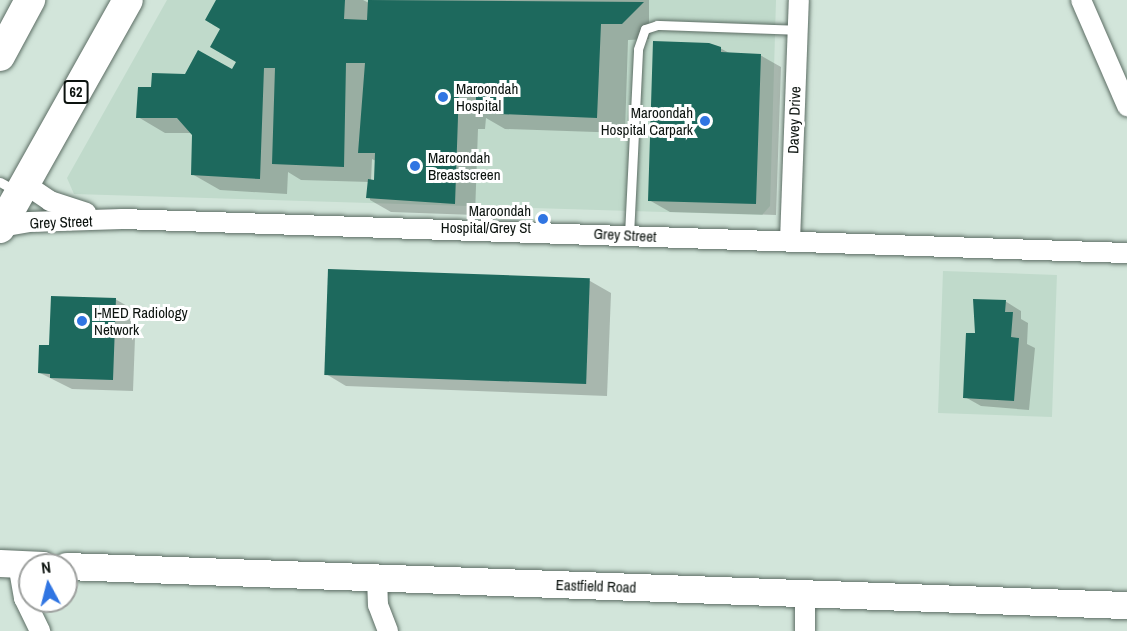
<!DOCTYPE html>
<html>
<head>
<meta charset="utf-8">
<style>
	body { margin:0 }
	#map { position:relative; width:1127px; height:631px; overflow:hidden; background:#d2e5da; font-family:"Archivo Narrow",sans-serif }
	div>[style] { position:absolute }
	.built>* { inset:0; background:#c0dacb; transform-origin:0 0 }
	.shadow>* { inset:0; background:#0003 }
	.building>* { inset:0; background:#1d695d; transform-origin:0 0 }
	.roads { filter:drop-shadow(0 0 2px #5c6d64) drop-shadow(0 0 2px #5c6d64) }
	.service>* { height:9px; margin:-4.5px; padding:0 4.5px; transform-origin:4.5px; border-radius:4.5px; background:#fff }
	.minor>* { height:20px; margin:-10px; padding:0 10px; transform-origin:10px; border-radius:10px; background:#fff }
	.secondary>* { height:27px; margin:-13.5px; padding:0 13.5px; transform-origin:13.5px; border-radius:13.5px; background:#fff }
	.primary>* { height:30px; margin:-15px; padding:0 15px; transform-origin:15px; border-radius:15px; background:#fff }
	.dots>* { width:16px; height:16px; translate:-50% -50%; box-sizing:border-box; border:3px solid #fff; border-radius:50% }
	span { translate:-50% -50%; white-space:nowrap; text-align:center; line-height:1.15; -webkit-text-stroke:6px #fff; paint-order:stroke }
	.shield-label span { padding:2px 4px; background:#fff; border:2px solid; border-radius:4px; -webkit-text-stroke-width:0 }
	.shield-label { font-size:14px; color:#0c130f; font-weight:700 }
	.poi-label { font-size:15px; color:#0c130f }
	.left { translate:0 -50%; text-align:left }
	.right { translate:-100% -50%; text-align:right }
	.street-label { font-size:15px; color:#0c130f }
	.north { position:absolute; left:18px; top:553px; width:60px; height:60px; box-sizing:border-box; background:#fff; border:2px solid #9ea19f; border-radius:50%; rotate:353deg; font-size:16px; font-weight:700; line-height:24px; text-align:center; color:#0c130f }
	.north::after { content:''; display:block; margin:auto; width:21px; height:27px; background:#3075e2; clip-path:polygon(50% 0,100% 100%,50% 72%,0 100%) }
</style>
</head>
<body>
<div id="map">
	<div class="built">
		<div style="clip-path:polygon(167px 0,776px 0,770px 206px,762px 215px,74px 194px,67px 178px)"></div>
		<div style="left:943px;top:271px;width:114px;height:142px;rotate:2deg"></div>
	</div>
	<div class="shadow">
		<div style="clip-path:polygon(evenodd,218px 0,363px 0,369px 3px,369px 0,649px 0,649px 39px,628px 40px,625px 133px,505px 129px,486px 118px,485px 129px,478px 129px,475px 215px,391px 212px,370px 200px,370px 182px,301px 180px,288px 172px,287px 194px,220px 190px,192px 174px,193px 133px,165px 133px,138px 117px,153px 88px,186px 76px,232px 71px,238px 62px,222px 29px,218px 0,372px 159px,376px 161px,376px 181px,371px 181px,372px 159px)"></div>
		<div style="clip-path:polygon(720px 48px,731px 54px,760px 55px,781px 67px,776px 215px,670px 212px,649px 200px)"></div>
		<div style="clip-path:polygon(330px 270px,590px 281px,611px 293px,607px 396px,346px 386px,326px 374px)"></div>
		<div style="clip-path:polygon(115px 299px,136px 311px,133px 391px,72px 389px,40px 373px,51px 347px)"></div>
		<div style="clip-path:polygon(1005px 301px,1021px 311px,1021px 319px,1028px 323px,1027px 344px,1035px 348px,1029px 410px,981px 406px,965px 397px,977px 335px)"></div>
	</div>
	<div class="building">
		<div style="clip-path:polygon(216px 0,345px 0,344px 19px,367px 20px,368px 0,644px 2px,622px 24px,601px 24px,597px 118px,476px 113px,476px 89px,459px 88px,455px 204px,366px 198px,368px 179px,374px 180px,375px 153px,358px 153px,365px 63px,346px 63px,344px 167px,272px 164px,275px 68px,264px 68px,260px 179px,191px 175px,192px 135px,177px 118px,136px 118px,138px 87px,151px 87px,152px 73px,185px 74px,198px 50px,232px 69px,236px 62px,210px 47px,220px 29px,205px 20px)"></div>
		<div style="clip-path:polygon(653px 41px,709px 43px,721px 47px,721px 52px,761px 54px,756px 204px,648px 201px)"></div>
		<div style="left:328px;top:269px;width:262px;height:106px;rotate:2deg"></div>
		<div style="clip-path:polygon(51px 296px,116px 298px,113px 380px,50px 378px,50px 374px,38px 373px,39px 345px,49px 345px)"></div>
		<div style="clip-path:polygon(973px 299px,1006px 300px,1005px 312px,1013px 312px,1011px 337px,1019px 338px,1014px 401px,963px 398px,966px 333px,975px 333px)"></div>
	</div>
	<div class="roads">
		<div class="service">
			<div style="left:0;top:182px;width:18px;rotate:29deg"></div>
			<div style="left:629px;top:235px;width:186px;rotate:-87.2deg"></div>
			<div style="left:638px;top:49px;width:21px;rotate:-71deg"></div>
			<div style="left:645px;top:29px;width:13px;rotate:-18deg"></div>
			<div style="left:657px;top:25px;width:141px;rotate:2deg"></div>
		</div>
		<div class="minor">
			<div style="left:1081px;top:0;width:116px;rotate:66.5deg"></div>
			<div style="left:25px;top:184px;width:30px;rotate:34deg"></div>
			<div style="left:50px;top:201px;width:38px;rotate:18deg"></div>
			<div style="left:1px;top:227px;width:28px;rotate:-10deg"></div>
			<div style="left:29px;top:222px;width:93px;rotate:-1.8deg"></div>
			<div style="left:122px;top:219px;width:1006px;rotate:1.94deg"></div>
			<div style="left:790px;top:241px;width:241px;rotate:-87.9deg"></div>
			<div style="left:18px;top:564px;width:35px;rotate:80deg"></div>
			<div style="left:24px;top:598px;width:37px;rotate:64deg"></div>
			<div style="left:377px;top:577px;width:28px;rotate:88deg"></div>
			<div style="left:378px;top:605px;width:28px;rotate:69deg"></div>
			<div style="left:805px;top:631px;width:37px;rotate:-90deg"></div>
		</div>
		<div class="secondary">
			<div style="left:0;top:563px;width:43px;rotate:2.7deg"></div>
			<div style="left:66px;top:566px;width:1062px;rotate:2.11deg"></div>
		</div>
		<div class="primary">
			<div style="left:0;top:56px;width:64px;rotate:-61.8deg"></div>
			<div style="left:0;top:228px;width:261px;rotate:-60.7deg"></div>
		</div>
	</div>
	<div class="dots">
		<div style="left:443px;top:97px;background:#3075e2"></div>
		<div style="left:705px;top:121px;background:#3075e2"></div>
		<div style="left:415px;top:166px;background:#3075e2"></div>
		<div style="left:543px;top:219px;background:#3075e2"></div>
		<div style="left:82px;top:321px;background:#3075e2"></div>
	</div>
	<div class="shield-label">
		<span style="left:76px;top:92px">62</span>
	</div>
	<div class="poi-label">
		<span class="left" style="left:456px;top:97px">Maroondah<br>Hospital</span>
		<span class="right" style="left:693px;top:121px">Maroondah<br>Hospital Carpark</span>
		<span class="left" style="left:428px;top:166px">Maroondah<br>Breastscreen</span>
		<span class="right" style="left:531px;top:219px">Maroondah<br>Hospital/Grey St</span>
		<span class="left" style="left:94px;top:321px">I-MED Radiology<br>Network</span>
	</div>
	<div class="street-label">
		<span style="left:794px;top:120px;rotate:-88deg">Davey Drive</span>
		<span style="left:61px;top:222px;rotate:-2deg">Grey Street</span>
		<span style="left:625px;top:235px;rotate:3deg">Grey Street</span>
		<span style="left:596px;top:586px;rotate:2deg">Eastfield Road</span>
	</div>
	<div class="north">N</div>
</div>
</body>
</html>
